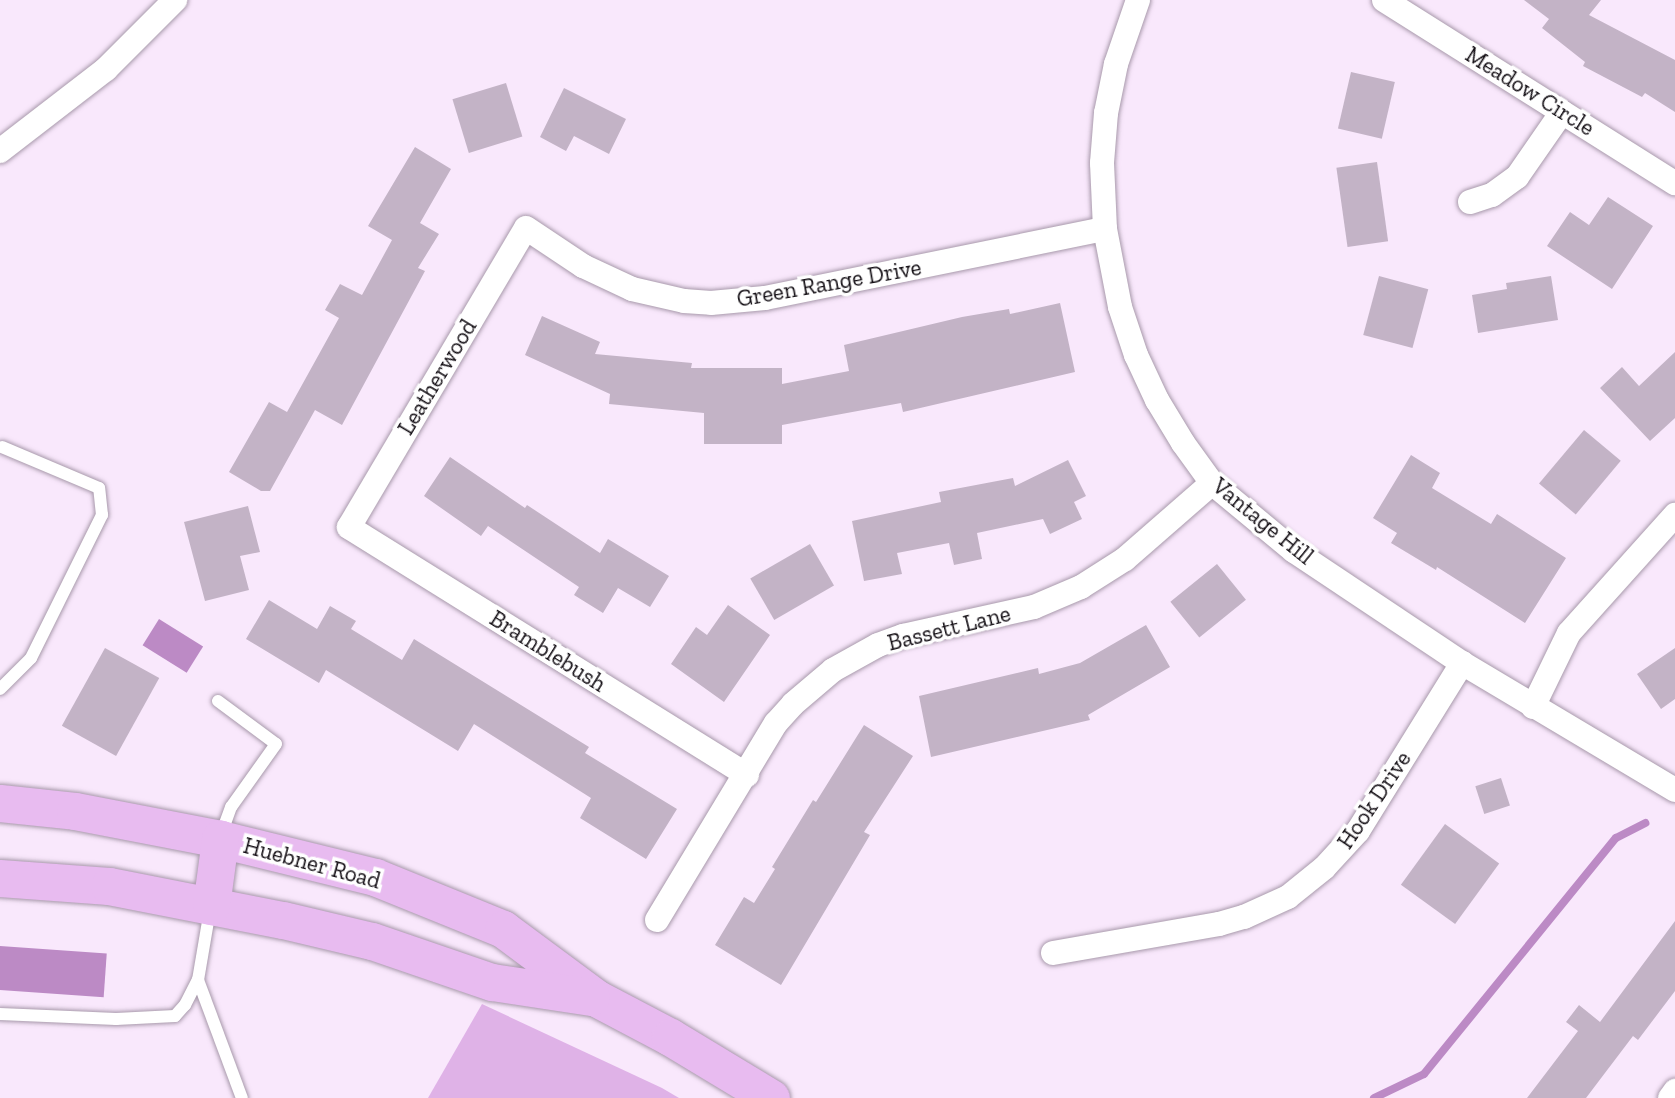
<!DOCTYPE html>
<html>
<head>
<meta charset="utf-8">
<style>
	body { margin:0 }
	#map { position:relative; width:1675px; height:1098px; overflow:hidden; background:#f9e8fc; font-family:"Zilla Slab",serif }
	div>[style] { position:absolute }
	.green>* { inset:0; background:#dfb2e7 }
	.water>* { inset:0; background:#bc8ac5; transform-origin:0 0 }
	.stream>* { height:8px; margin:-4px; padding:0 4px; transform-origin:4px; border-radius:4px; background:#bc8ac5 }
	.building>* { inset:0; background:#c3b3c6; transform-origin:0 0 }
	.roads { filter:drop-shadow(0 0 2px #a899ab) drop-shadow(0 0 2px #a899ab) }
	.lane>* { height:12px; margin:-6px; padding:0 6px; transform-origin:6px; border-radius:6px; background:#fff }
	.street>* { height:24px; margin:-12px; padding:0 12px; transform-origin:12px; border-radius:12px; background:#fff }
	.primary>* { height:37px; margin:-18.5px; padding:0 18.5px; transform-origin:18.5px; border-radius:18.5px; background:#e8bbf0 }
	span { translate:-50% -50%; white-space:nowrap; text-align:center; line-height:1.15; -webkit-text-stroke:7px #fff; paint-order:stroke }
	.street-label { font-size:23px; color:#120d13 }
</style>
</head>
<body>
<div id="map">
	<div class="green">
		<div style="clip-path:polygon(482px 1004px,662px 1088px,679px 1098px,428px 1098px)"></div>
	</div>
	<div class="water">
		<div style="left:159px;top:619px;width:52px;height:31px;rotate:32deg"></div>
		<div style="left:0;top:946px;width:107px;height:44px;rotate:4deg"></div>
	</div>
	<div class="stream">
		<div style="left:1374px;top:1098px;width:55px;rotate:-25.6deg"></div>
		<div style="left:1424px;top:1074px;width:304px;rotate:-50.9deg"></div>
		<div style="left:1616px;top:838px;width:33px;rotate:-27deg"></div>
	</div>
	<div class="building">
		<div style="clip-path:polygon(1524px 0,1601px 0,1589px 15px,1675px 60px,1675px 112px,1645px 93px,1642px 97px,1583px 66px,1585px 62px,1542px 28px,1549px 19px)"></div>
		<div style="left:1351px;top:72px;width:45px;height:58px;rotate:13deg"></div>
		<div style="left:506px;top:83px;width:56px;height:56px;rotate:73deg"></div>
		<div style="clip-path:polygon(564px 88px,626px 119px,609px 154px,574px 136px,566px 151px,540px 137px)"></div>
		<div style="clip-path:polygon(415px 147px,451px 169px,420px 223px,439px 234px,418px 268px,425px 271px,342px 425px,315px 410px,270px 491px,261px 491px,229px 472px,269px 402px,287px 412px,339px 318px,325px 310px,340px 284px,362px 295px,392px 240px,368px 226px)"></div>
		<div style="left:1377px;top:162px;width:80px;height:41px;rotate:82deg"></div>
		<div style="clip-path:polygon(1608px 197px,1653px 226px,1612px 289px,1547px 246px,1570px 212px,1589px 225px)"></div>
		<div style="left:1379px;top:276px;width:51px;height:61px;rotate:15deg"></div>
		<div style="clip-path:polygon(1551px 276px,1558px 320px,1478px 333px,1472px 295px,1507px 289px,1506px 283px)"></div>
		<div style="clip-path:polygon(1060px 303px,1075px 372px,903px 412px,901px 403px,782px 425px,782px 444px,704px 444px,704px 413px,609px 404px,610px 394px,525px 355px,542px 316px,600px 342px,595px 354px,692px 363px,691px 368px,782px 368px,782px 384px,849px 371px,844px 345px,962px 317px,1009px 309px,1010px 314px)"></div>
		<div style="clip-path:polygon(1675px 352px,1675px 418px,1650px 441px,1600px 388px,1622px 367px,1639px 386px)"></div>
		<div style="left:1584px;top:430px;width:48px;height:70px;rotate:40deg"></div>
		<div style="clip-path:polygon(1411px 455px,1440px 473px,1432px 488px,1491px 524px,1497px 514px,1566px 558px,1525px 623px,1437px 567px,1436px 570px,1391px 543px,1397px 533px,1373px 518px)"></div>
		<div style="clip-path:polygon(450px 457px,525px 508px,527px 505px,600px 553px,608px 539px,669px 576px,650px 607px,618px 588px,603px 613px,574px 595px,579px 587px,488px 526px,481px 536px,424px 496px)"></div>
		<div style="clip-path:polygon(1068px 460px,1086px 496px,1074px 502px,1082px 519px,1050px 534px,1043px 519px,977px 533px,982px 559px,954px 565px,949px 543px,897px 553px,902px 574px,864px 581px,852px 521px,941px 502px,939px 492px,1013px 478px,1015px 486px)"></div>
		<div style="clip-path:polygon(248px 506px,260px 552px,240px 556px,249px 590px,205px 601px,184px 522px)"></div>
		<div style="left:810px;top:544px;width:48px;height:69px;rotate:60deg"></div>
		<div style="left:1217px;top:564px;width:46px;height:60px;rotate:51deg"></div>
		<div style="clip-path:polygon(269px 600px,317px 629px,330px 606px,356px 621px,351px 629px,402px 660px,414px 639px,589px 747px,585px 753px,677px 809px,646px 859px,580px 818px,591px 798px,474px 724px,458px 751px,326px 670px,319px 683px,246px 639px)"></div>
		<div style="clip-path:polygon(728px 605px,770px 635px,724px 702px,671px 664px,696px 627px,707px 635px)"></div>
		<div style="clip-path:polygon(1146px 625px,1170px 667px,1088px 715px,1090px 720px,931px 757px,919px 696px,1038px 668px,1039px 674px,1080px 663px)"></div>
		<div style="left:105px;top:648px;width:62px;height:89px;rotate:29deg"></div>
		<div style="clip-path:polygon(1675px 648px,1675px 699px,1661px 709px,1637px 674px)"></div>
		<div style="clip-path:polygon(864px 725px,913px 756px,864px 832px,870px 835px,781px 985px,715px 945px,744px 897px,754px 903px,775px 869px,772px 867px,813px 800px,816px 802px)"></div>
		<div style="left:1501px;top:778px;width:29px;height:27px;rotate:72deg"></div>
		<div style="left:1445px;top:824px;width:67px;height:75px;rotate:36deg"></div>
		<div style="clip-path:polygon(1675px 921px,1675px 991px,1638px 1040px,1633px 1036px,1586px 1098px,1527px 1098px,1578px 1031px,1566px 1022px,1579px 1005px,1600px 1022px)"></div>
	</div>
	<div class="roads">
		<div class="lane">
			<div style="left:0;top:689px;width:44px;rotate:-45deg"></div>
			<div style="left:31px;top:658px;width:160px;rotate:-63.6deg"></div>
			<div style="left:102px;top:515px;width:27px;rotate:-96deg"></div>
			<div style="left:99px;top:488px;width:105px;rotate:-157.1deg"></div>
			<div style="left:218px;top:701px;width:72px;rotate:36.6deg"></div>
			<div style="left:276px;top:744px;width:77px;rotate:125.5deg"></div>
			<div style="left:231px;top:807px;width:30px;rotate:110deg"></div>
			<div style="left:198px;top:980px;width:126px;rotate:69.6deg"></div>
			<div style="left:0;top:1014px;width:116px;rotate:2.5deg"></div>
			<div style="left:116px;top:1019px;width:59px;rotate:-2.9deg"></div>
			<div style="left:175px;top:1016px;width:15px;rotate:-48deg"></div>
			<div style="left:185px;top:1005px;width:28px;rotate:-63deg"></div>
			<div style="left:198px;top:980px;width:71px;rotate:-80.3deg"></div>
		</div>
		<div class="street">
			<div style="left:1138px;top:0;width:68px;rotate:109deg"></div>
			<div style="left:1116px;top:64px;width:50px;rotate:101.5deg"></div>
			<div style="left:1106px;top:113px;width:50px;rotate:94.6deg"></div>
			<div style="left:1102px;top:163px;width:66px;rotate:87.4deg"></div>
			<div style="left:1105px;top:229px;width:79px;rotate:79.1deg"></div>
			<div style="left:1120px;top:307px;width:51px;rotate:71.6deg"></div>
			<div style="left:1136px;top:355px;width:50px;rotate:65deg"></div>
			<div style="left:1157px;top:400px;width:50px;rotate:58.8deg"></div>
			<div style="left:1183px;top:443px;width:49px;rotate:54.1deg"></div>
			<div style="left:1212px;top:483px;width:107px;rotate:39.7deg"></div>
			<div style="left:1294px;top:551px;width:202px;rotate:33.7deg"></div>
			<div style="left:1462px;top:663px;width:248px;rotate:30.8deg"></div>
			<div style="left:1384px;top:0;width:344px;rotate:32.2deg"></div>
			<div style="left:0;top:151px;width:134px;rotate:-37.7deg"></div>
			<div style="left:106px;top:69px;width:98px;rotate:-45deg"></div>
			<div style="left:1470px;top:202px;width:23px;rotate:-18deg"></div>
			<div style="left:1492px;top:195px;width:31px;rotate:-36deg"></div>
			<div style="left:1517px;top:177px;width:79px;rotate:-55.3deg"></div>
			<div style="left:1533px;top:707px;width:82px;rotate:-64.1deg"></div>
			<div style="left:1569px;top:633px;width:159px;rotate:-48.1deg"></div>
			<div style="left:747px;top:775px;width:469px;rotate:-148.1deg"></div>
			<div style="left:349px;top:527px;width:347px;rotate:-59.4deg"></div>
			<div style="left:526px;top:228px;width:69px;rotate:33.7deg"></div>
			<div style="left:583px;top:266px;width:54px;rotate:25.1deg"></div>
			<div style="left:632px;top:289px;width:53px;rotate:13deg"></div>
			<div style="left:684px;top:301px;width:27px;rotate:4deg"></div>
			<div style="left:711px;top:303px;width:54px;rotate:-5.3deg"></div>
			<div style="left:765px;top:298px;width:347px;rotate:-11.5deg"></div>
			<div style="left:657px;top:920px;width:230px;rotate:-58.9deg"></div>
			<div style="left:776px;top:723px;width:25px;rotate:-48deg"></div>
			<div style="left:793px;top:704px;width:52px;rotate:-40.4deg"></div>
			<div style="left:833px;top:670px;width:51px;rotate:-29.1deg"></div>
			<div style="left:878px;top:645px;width:27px;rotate:-20deg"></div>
			<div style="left:903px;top:636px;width:134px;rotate:-12.5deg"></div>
			<div style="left:1034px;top:607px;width:51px;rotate:-23.1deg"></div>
			<div style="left:1081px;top:587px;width:52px;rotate:-32.5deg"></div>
			<div style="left:1125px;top:559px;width:116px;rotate:-41.1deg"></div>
			<div style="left:1053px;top:953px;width:169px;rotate:-9.9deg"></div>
			<div style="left:1219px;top:924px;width:26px;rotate:-16deg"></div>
			<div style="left:1244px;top:917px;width:48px;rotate:-24.4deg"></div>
			<div style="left:1288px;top:897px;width:46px;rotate:-38.9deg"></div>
			<div style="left:1324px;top:868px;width:50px;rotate:-47.4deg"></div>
			<div style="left:1358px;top:831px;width:198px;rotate:-58.2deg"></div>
			<div style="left:1670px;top:1098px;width:9px;rotate:-54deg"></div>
		</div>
		<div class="primary">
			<div style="left:0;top:803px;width:75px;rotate:6.1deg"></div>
			<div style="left:75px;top:811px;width:148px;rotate:10.9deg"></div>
			<div style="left:220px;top:839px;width:160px;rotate:13.8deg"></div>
			<div style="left:375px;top:877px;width:138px;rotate:22.1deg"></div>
			<div style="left:503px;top:929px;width:116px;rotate:36.6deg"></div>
			<div style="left:596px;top:998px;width:84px;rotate:27.8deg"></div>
			<div style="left:670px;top:1037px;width:118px;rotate:31.1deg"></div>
			<div style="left:0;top:878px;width:109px;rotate:4.2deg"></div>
			<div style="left:109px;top:886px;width:177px;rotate:11.1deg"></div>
			<div style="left:283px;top:920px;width:91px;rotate:13.3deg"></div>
			<div style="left:372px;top:941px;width:127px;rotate:18.9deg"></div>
			<div style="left:492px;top:982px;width:100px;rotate:8.6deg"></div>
			<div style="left:211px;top:906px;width:68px;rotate:-82.3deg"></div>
		</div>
	</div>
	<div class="street-label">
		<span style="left:1530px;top:91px;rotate:32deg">Meadow Circle</span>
		<span style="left:829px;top:283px;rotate:-10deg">Green Range Drive</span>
		<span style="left:437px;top:377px;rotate:-59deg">Leatherwood</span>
		<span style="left:1263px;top:521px;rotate:39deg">Vantage Hill</span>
		<span style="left:949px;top:628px;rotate:-14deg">Bassett Lane</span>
		<span style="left:548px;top:651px;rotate:32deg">Bramblebush</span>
		<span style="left:1374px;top:800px;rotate:-56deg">Hook Drive</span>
		<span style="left:312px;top:863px;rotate:15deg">Huebner Road</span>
	</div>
</div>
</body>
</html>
